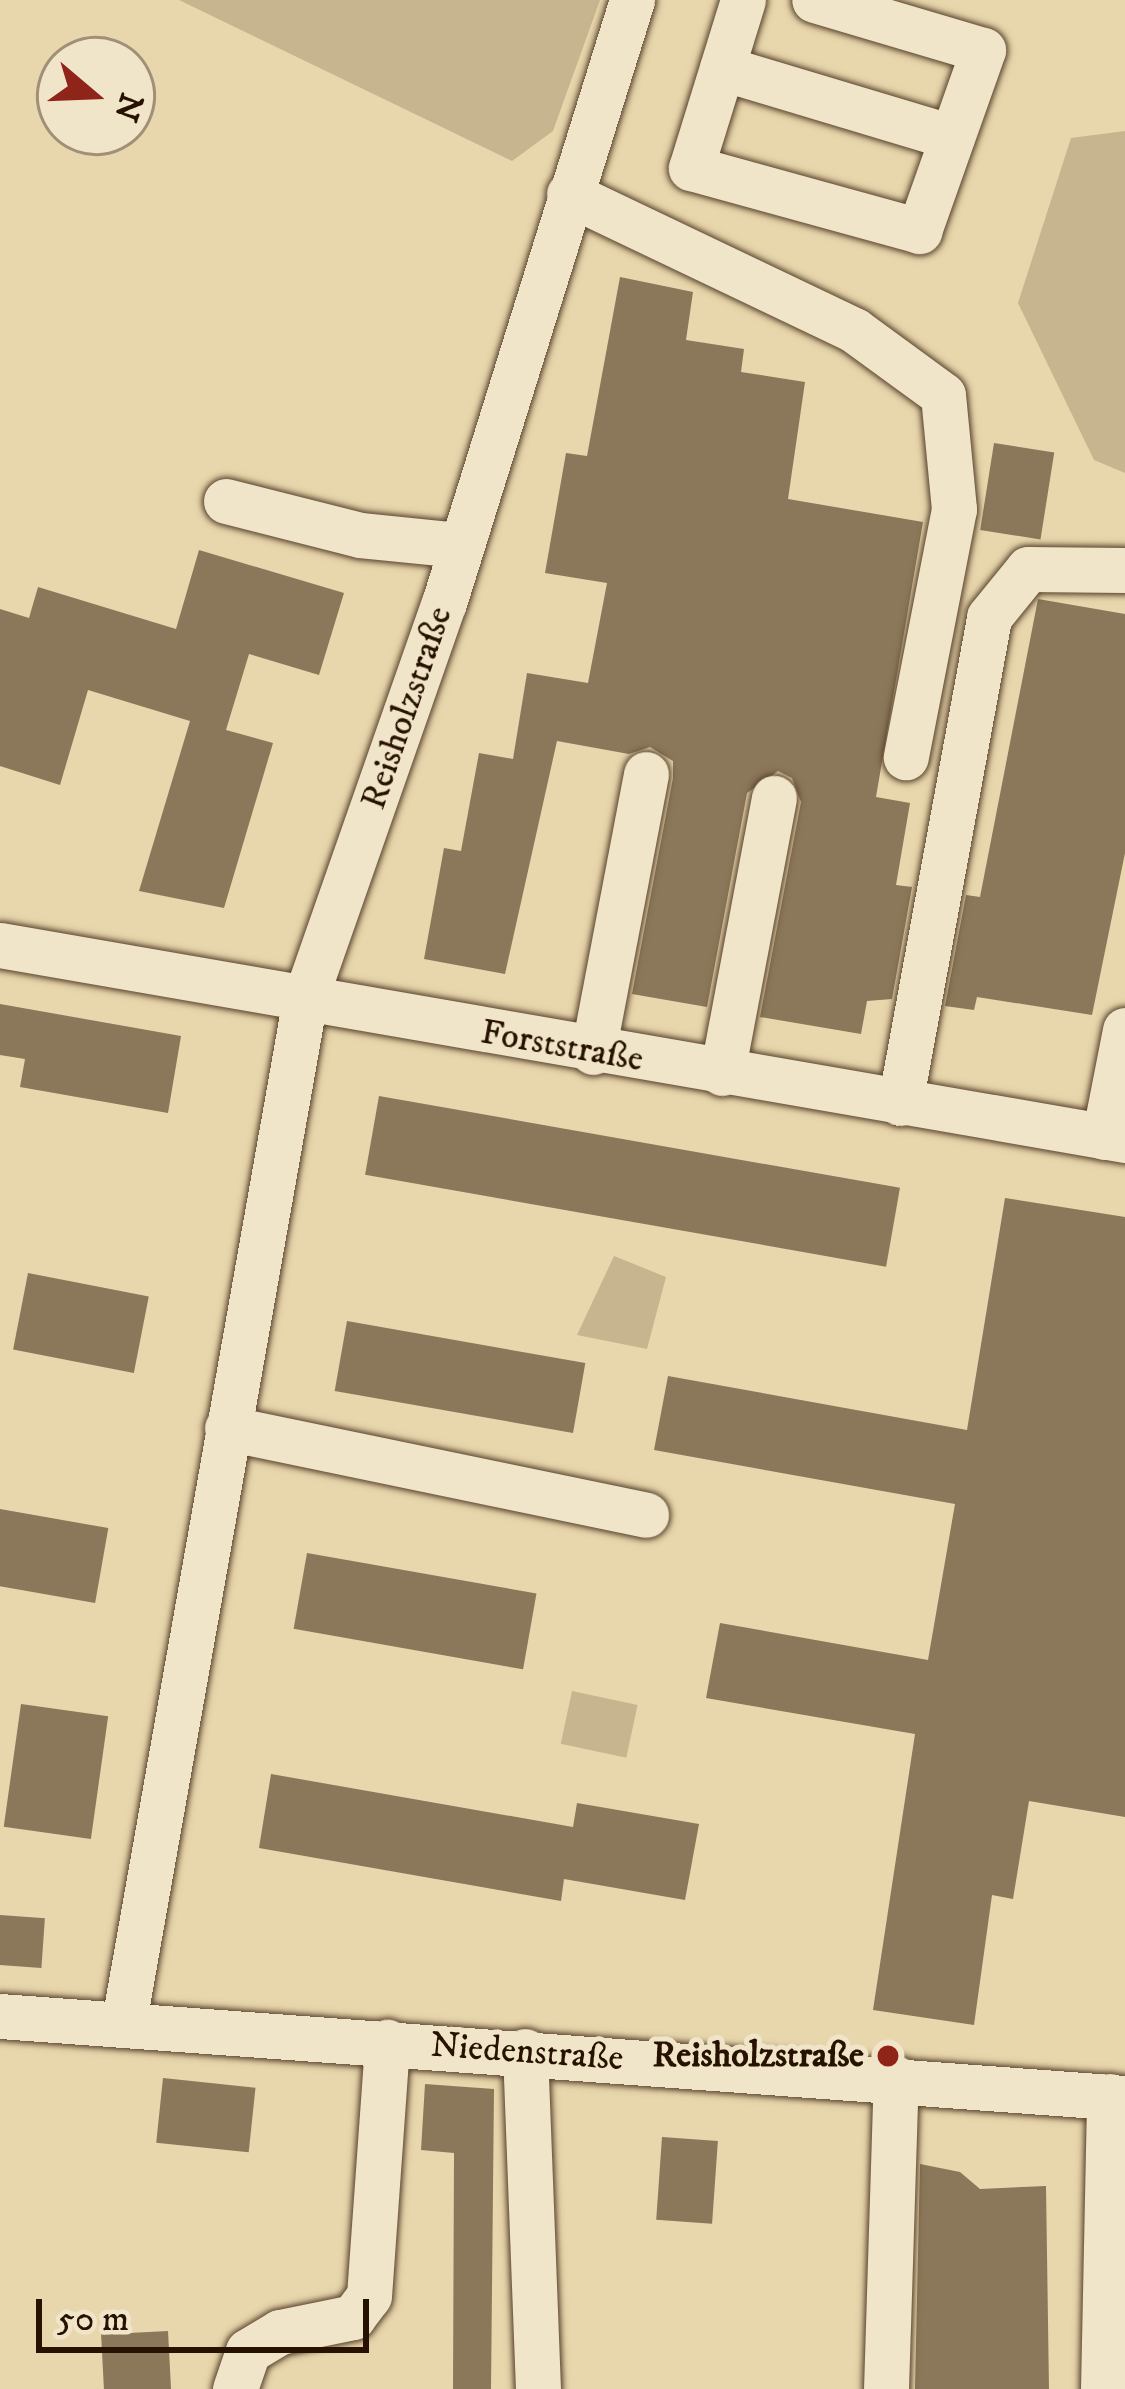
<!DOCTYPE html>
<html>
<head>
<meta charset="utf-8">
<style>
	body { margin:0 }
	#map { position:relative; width:1125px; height:2389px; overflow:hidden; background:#e8d6ac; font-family:"IM FELL DW Pica",serif }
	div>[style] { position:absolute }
	.green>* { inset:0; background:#c7b58f; transform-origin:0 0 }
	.building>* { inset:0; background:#8b7759; transform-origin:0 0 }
	.roads { filter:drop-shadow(0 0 3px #57422b) drop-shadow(0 0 3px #57422b) }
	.minor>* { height:45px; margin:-22.5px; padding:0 22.5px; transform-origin:22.5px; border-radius:22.5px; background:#f0e4c9 }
	.dots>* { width:33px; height:33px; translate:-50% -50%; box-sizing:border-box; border:6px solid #f0e4c9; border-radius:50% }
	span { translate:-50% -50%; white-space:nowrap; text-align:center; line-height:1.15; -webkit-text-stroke:10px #f0e4c9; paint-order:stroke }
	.street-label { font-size:36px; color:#271100 }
	.poi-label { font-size:36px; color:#271100; font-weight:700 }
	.right { translate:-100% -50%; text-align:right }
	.north { position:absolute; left:36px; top:36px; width:120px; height:120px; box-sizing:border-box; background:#f0e4c9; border:3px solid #a09079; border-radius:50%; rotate:109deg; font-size:33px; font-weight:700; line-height:48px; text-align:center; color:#271100 }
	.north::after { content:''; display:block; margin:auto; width:42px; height:54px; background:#8f2418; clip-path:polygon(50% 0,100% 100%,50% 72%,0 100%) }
	.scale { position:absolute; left:36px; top:2299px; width:333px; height:54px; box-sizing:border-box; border:6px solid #271100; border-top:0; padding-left:15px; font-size:36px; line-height:42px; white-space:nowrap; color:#271100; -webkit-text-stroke:9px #f0e4c9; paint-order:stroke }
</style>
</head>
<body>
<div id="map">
	<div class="green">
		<div style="clip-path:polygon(179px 0,600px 0,553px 131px,512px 161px)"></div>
		<div style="clip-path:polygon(1125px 131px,1125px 473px,1094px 460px,1018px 303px,1071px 138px)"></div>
		<div style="clip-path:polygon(614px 1256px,666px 1277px,647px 1349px,577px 1335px)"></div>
		<div style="left:572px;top:1691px;width:67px;height:54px;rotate:12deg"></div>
	</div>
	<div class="building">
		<div style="clip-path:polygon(620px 277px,693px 292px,686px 340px,744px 349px,741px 372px,805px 382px,788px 499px,923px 522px,876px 797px,910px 803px,896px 885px,912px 887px,892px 999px,867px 1001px,861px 1034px,760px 1017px,801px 802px,792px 778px,778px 771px,747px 793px,707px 1007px,632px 994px,673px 778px,673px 761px,650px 747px,629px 754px,557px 741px,505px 974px,424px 959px,444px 848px,461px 851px,479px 753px,513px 759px,527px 673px,588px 683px,607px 583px,545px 573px,566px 453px,587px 456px)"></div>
		<div style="left:994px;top:443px;width:61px;height:88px;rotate:9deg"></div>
		<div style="clip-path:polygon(199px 550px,344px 593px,319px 675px,249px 654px,226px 730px,273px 743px,224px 908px,139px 891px,190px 721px,88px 690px,60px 785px,0 766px,0 609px,29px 618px,38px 587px,176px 629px)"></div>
		<div style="clip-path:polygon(1038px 599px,1125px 614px,1125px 853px,1092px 1015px,977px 997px,974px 1010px,945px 1006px,966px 895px,980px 897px)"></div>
		<div style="clip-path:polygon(0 1004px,181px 1036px,168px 1113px,20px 1087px,25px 1059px,0 1055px)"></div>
		<div style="left:379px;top:1096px;width:529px;height:80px;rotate:10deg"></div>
		<div style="clip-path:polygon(1005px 1198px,1125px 1217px,1125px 1817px,1029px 1801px,1013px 1899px,992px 1895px,974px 2025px,873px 2010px,915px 1734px,706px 1698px,720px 1623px,928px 1660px,955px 1504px,654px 1450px,668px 1376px,967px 1430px)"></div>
		<div style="left:28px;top:1273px;width:123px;height:78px;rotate:11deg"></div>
		<div style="left:347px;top:1321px;width:242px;height:71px;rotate:10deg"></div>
		<div style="left:0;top:1509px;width:110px;height:76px;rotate:10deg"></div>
		<div style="left:307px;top:1553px;width:233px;height:77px;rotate:10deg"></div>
		<div style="left:21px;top:1704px;width:88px;height:124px;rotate:8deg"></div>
		<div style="clip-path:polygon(271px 1774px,573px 1827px,577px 1803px,699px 1824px,685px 1900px,564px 1879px,561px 1901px,259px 1848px)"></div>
		<div style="left:0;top:1915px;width:45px;height:50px;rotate:4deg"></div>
		<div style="left:163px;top:2078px;width:93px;height:65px;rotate:6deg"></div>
		<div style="clip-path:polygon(425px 2084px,494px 2089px,491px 2389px,453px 2389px,454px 2153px,421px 2150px)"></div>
		<div style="left:662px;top:2137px;width:56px;height:83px;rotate:4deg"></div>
		<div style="clip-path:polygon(920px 2164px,960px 2172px,980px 2189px,1046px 2186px,1049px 2389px,915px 2389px)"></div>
		<div style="left:168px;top:2331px;width:58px;height:67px;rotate:87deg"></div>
	</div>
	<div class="roads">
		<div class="minor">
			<div style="left:743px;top:0;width:176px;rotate:107.2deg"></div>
			<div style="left:691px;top:168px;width:237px;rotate:15.4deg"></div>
			<div style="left:919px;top:231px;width:192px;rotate:-70.5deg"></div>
			<div style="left:983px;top:50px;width:176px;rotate:-163.5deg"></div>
			<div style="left:722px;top:68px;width:240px;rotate:16.7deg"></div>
			<div style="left:569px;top:194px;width:316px;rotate:25.5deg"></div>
			<div style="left:854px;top:330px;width:110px;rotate:36.1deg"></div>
			<div style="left:943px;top:395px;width:115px;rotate:84.5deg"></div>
			<div style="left:954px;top:509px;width:253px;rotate:101deg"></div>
			<div style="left:226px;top:501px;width:138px;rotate:14.2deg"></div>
			<div style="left:360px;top:535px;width:101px;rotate:5.7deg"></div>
			<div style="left:0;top:945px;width:1142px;rotate:9.83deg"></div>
			<div style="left:593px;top:1052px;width:283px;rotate:-79.2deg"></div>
			<div style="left:722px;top:1073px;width:280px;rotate:-79.3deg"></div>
			<div style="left:900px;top:1103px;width:494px;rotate:-79.6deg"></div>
			<div style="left:989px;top:617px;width:62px;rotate:-50.9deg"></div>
			<div style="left:1028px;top:569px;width:97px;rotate:0.6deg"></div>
			<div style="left:1104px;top:1137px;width:109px;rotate:-78.9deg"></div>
			<div style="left:227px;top:1428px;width:428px;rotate:11.7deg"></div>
			<div style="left:0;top:2016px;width:1128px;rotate:4.17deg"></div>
			<div style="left:124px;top:2021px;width:1038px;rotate:-79.96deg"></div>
			<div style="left:305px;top:999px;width:420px;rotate:-70.7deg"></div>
			<div style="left:444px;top:603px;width:632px;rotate:-72.68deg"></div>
			<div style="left:525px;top:2051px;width:338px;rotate:87.8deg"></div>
			<div style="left:235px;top:2389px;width:40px;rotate:-71.1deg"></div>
			<div style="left:248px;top:2351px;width:37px;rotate:-31deg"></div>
			<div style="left:280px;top:2332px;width:75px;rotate:-11.6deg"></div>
			<div style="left:353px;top:2317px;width:26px;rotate:-53deg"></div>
			<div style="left:369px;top:2296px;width:255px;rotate:-85.9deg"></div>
			<div style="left:886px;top:2389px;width:311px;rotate:-88.2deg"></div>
			<div style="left:1103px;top:2389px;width:293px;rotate:-88.8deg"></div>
		</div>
	</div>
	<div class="dots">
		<div style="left:888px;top:2056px;background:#8f2418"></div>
	</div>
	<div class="street-label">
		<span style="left:407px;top:708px;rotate:-71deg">Reisholzstraße</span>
		<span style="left:562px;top:1046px;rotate:10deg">Forststraße</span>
		<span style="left:527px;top:2052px;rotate:4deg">Niedenstraße</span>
	</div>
	<div class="poi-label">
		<span class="right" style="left:864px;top:2056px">Reisholzstraße</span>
	</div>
	<div class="north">N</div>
	<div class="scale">50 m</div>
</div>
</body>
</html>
